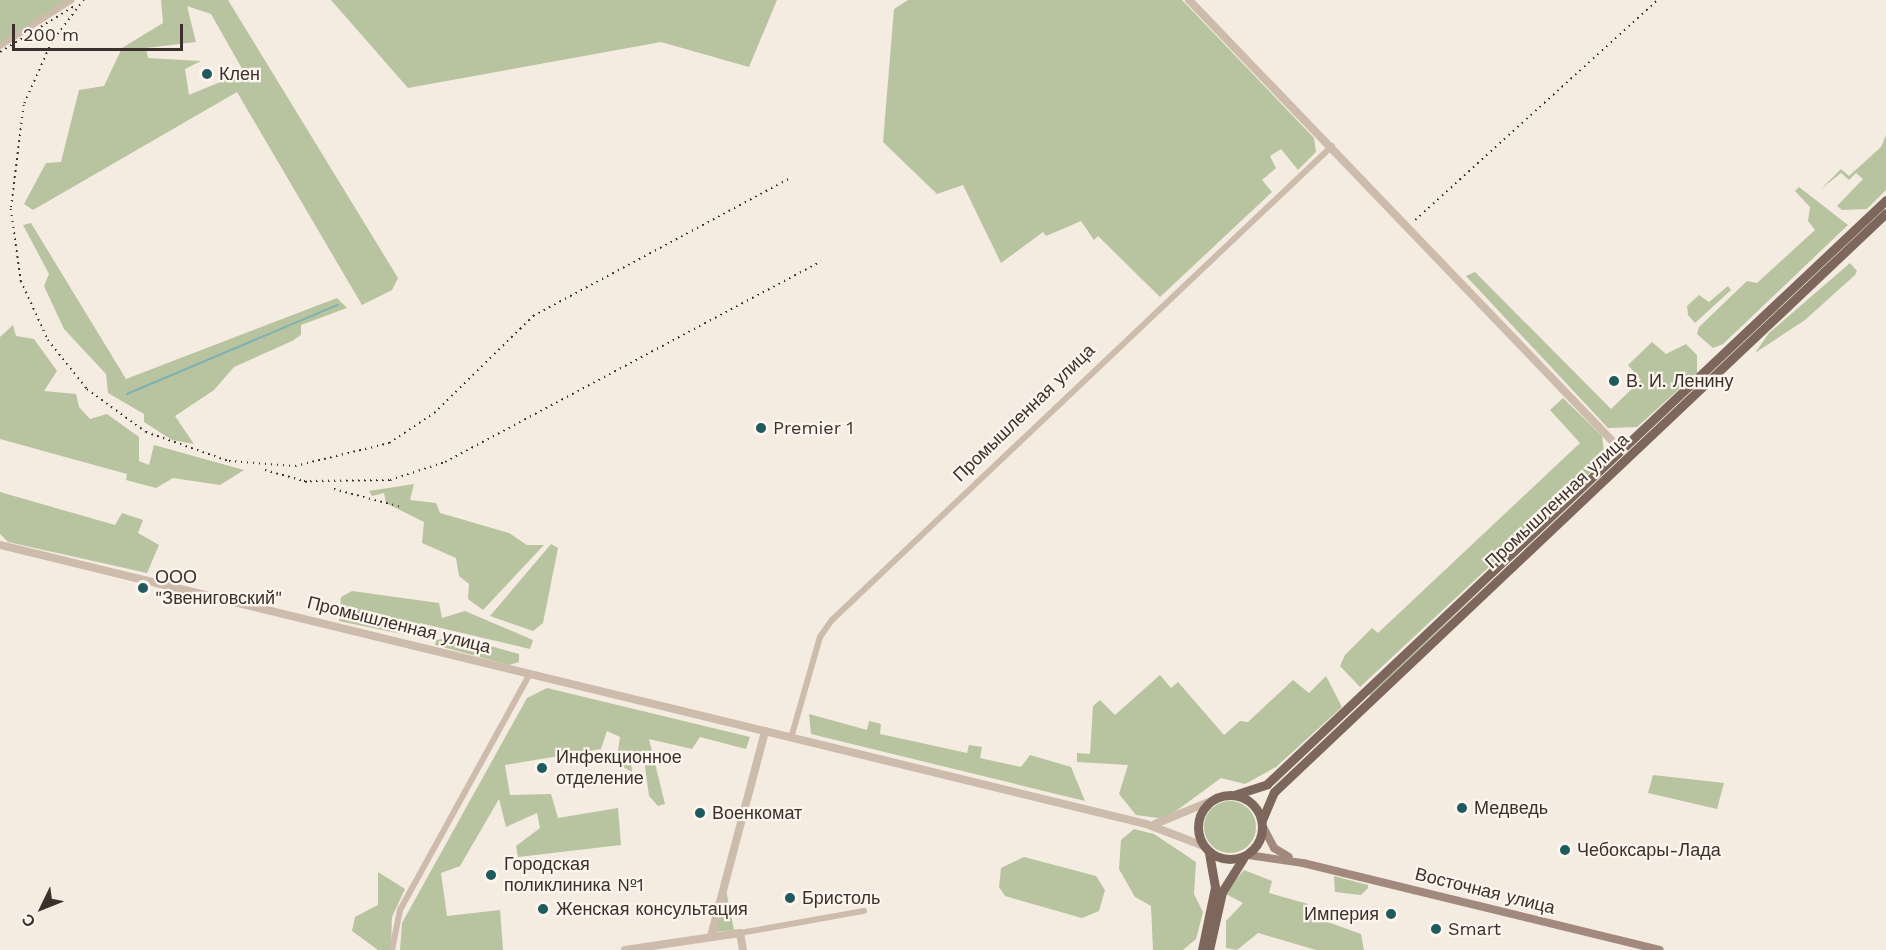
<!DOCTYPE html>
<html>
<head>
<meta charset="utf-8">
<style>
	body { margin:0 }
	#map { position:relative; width:1886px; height:950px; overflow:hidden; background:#f4ebe1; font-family:"Work Sans",sans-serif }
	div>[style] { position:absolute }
	.green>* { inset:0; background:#b8c4a0 }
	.round { border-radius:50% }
	.stream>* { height:1.5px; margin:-0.75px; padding:0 0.75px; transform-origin:0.75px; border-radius:0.75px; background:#7fb0b2 }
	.minor>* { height:6px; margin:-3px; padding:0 3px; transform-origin:3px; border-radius:3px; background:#cdbbac }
	.tertiary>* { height:8px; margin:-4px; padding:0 4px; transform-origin:4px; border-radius:4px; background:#cdbbac }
	.secondary>* { height:8px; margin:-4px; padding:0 4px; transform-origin:4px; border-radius:4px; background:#a18a7d }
	.primary>* { height:9px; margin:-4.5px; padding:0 4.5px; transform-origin:4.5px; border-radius:4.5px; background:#7d675c }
	.primary>.ring { margin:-4.5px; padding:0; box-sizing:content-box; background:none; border:9px solid #7d675c; border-radius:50% }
	.rail>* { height:1.5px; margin-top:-0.75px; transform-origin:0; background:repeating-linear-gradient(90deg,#3b302b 0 1.5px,transparent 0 6px) }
	.dots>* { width:16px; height:16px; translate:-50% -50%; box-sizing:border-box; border:3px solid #fbf5ee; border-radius:50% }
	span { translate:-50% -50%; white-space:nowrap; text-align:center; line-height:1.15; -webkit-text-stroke:4.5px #fbf5ee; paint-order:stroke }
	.poi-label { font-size:18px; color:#3b302b }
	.left { translate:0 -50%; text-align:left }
	.right { translate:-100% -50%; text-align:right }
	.street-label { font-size:18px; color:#3b302b }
	.north { position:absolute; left:12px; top:878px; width:60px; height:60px; -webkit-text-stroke:4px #fbf5ee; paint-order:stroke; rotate:227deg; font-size:16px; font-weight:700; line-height:24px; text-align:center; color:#3b302b }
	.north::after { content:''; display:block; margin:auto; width:21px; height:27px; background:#3b302b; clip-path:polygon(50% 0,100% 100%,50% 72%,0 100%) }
	.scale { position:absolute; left:12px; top:24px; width:171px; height:27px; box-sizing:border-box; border:3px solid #3b302b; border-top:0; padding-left:8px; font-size:18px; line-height:21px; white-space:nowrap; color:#3b302b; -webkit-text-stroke:4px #fbf5ee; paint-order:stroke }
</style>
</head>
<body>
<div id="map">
	<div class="green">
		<div style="clip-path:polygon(0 0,72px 0,0 46px)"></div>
		<div style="clip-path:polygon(evenodd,161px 0,228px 0,398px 278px,392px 290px,362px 305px,237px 92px,33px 210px,24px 204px,46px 163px,61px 162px,79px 90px,104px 86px,122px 48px,163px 23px,161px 0,187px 6px,211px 14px,244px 72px,189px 95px,185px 69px,201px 61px,148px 58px,146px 48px,196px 42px,187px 6px)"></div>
		<div style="clip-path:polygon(331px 0,777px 0,749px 67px,661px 42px,408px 88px)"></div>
		<div style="clip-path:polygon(908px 0,1182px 0,1314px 138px,1316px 152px,1298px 170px,1281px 149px,1270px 156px,1276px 168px,1262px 180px,1272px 192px,1160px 297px,1098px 236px,1094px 240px,1081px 221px,1046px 236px,1043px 232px,1001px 263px,963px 185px,937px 194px,883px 142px,894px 9px)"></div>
		<div style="clip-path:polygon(1886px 135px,1886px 190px,1867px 209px,1842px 210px,1837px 206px,1863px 179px,1856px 173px,1849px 180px,1841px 173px,1821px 189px,1841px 169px,1849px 176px,1881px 147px)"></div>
		<div style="clip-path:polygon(1799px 187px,1848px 225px,1723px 344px,1713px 348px,1697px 334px,1699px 327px,1747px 281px,1757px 283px,1815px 230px,1808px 221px,1810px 207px,1795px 191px)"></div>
		<div style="clip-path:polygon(31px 223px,126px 379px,337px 298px,347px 308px,301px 325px,301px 335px,292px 341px,234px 367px,214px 390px,175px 416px,194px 444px,172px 440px,144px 422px,144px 414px,108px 393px,106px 374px,64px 329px,44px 286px,49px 274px,23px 225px)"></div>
		<div style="clip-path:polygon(1850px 263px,1857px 271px,1855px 275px,1805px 320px,1755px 353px,1769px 333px)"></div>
		<div style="clip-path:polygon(1475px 272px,1611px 409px,1641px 380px,1628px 365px,1652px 342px,1666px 354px,1686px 344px,1697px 355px,1697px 373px,1637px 427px,1608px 428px,1466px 276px)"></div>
		<div style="clip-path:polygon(1728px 286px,1731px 290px,1695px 323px,1688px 315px,1687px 306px,1699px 295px,1709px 302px)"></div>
		<div style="clip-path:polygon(13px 325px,16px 336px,34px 339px,57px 371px,44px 391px,76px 394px,79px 407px,90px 419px,107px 414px,139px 437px,139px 461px,149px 465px,154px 445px,244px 470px,220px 485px,173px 478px,156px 488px,126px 480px,127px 474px,0 439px,0 337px)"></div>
		<div style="clip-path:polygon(1563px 398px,1602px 436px,1605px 459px,1360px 687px,1340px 666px,1345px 655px,1372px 628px,1378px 633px,1580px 443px,1550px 410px)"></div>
		<div style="clip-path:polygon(414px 484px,410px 500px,436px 503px,440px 513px,509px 533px,527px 545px,544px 545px,483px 610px,468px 599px,469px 584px,459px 576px,456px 558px,422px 543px,424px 522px,386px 503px,384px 493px,372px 496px,369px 491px)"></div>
		<div style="clip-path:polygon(0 492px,115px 525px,122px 513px,143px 520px,138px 533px,159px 545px,147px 573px,8px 542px,0 534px)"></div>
		<div style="clip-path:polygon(551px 544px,558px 548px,543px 623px,533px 631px,490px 616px)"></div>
		<div style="clip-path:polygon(1525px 547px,1371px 696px,1369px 694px)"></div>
		<div style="clip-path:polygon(352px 591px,439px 603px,442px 618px,465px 611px,533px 640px,530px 649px,420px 623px,416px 637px,339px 621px,341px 597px)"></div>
		<div style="clip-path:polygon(458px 637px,519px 654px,519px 662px,509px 665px,435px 645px,436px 640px)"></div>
		<div style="clip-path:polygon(1160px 675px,1171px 688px,1178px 682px,1224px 735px,1240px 721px,1248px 722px,1293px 680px,1309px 693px,1326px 676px,1342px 707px,1276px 767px,1245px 784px,1221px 778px,1165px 819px,1136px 815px,1119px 794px,1128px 765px,1077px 762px,1077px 753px,1090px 754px,1093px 706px,1100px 700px,1115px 715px)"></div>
		<div style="clip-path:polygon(547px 688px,750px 737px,746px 749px,700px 737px,692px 749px,649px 739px,665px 804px,658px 806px,649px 796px,644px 760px,631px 761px,632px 772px,616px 763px,620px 737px,607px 731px,601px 749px,505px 765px,510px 795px,551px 794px,558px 818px,618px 808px,621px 845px,518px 857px,516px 846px,540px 828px,537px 813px,506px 827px,499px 799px,460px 866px,441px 873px,447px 916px,500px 910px,503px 950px,400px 950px,402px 923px,527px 698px)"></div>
		<div style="clip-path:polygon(809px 714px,867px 730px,869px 721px,881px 724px,880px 734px,967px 753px,969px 745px,982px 747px,980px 758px,1021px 767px,1030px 755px,1071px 767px,1085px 801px,811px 734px)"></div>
		<div style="clip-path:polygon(1653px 775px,1724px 783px,1717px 809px,1648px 793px)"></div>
		<div class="round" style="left:1204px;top:801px;width:52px;height:52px"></div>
		<div style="clip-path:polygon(1134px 829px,1154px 834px,1196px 862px,1194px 894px,1203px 912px,1196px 939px,1183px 950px,1153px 950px,1151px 906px,1135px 897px,1119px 869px,1121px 840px)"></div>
		<div style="clip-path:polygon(1024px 857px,1096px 876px,1105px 890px,1099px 911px,1082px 918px,1005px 896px,999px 887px,1001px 868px)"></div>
		<div style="clip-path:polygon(1244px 870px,1272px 881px,1269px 893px,1308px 904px,1311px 916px,1361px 934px,1364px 950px,1316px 950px,1258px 933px,1237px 950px,1226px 948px,1226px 921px,1243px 903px,1224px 893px)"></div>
		<div style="clip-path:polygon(378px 872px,405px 889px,392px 917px,391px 950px,378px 950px,352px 931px,355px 917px,378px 905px)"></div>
		<div style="clip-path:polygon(1334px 876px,1368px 885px,1368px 888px,1361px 895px,1335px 892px)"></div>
		<div style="clip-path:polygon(726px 890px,734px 930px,715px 932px)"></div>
	</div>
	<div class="stream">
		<div style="left:127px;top:394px;width:229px;rotate:-22.9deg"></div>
	</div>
	<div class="minor">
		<div style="left:0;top:46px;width:85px;rotate:-32.6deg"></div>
		<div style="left:791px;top:738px;width:105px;rotate:-74deg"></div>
		<div style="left:820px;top:637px;width:21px;rotate:-55deg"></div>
		<div style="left:832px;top:620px;width:689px;rotate:-43.47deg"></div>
		<div style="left:740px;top:933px;width:126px;rotate:-10.1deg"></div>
		<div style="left:392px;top:950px;width:41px;rotate:-78.7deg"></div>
		<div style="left:400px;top:910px;width:269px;rotate:-61.2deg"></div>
	</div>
	<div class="tertiary">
		<div style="left:1189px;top:0;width:624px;rotate:46.17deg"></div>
		<div style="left:0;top:545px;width:1179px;rotate:13.68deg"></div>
		<div style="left:1146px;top:824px;width:62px;rotate:20.8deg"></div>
		<div style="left:1155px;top:824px;width:61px;rotate:-22.3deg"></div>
		<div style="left:711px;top:936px;width:212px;rotate:-75.2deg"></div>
		<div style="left:625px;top:950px;width:116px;rotate:-8.4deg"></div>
		<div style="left:740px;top:933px;width:17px;rotate:80deg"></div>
	</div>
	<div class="secondary">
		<div style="left:1263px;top:827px;width:24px;rotate:62deg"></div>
		<div style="left:1274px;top:848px;width:17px;rotate:31deg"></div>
		<div style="left:1248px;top:855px;width:56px;rotate:8.3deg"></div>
		<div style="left:1303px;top:863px;width:367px;rotate:13.7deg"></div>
	</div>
	<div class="primary">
		<div class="ring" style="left:1198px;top:795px;width:55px;height:55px"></div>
		<div style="left:1234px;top:795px;width:35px;rotate:-18deg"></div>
		<div style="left:1267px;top:784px;width:851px;rotate:-43.33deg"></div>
		<div style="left:1262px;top:820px;width:30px;rotate:-67deg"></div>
		<div style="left:1274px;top:792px;width:842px;rotate:-43.41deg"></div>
		<div style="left:1202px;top:950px;width:64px;rotate:-78.3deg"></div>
		<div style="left:1215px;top:887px;width:35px;rotate:-100deg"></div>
		<div style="left:1209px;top:950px;width:59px;rotate:-77.4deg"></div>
		<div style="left:1222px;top:892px;width:40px;rotate:-58deg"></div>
	</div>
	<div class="rail">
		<div style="left:84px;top:0;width:53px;rotate:127.3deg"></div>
		<div style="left:52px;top:42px;width:69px;rotate:114deg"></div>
		<div style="left:24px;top:105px;width:105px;rotate:97.1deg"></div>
		<div style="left:11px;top:209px;width:73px;rotate:82.1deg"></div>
		<div style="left:21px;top:281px;width:65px;rotate:65.4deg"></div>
		<div style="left:48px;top:340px;width:63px;rotate:51.5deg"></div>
		<div style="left:87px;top:389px;width:73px;rotate:36.1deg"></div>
		<div style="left:146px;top:432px;width:88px;rotate:19.3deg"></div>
		<div style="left:229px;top:461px;width:66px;rotate:4.3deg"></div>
		<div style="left:295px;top:466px;width:97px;rotate:-13.7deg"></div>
		<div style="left:389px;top:443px;width:54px;rotate:-33.7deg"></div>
		<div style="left:434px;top:413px;width:139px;rotate:-44.4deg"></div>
		<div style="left:533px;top:316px;width:290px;rotate:-28.2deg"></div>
		<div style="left:0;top:52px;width:89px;rotate:-31.7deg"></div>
		<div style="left:1415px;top:220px;width:328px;rotate:-42.2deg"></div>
		<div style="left:265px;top:470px;width:48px;rotate:15.8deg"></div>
		<div style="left:304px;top:481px;width:86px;rotate:-0.7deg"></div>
		<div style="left:390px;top:480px;width:58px;rotate:-18.1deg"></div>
		<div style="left:445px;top:462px;width:426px;rotate:-28.1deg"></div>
		<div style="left:334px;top:489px;width:69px;rotate:15deg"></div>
	</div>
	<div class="dots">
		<div style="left:207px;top:74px;background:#1f5a5e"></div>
		<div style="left:1614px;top:381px;background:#1f5a5e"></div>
		<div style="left:761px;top:428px;background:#1f5a5e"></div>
		<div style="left:143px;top:588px;background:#1f5a5e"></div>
		<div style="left:542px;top:768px;background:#1f5a5e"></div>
		<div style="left:1462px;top:808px;background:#1f5a5e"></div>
		<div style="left:700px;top:813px;background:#1f5a5e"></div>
		<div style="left:1565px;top:850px;background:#1f5a5e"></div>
		<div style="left:491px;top:875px;background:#1f5a5e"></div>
		<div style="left:790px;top:898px;background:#1f5a5e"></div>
		<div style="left:543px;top:909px;background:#1f5a5e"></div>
		<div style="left:1391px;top:914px;background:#1f5a5e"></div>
		<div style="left:1436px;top:929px;background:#1f5a5e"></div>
	</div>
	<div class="poi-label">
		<span class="left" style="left:219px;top:74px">Клен</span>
		<span class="left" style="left:1626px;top:381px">В. И. Ленину</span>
		<span class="left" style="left:773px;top:428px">Premier 1</span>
		<span class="left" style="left:155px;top:588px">ООО<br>"Звениговский"</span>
		<span class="left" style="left:556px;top:768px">Инфекционное<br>отделение</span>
		<span class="left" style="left:1474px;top:808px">Медведь</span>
		<span class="left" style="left:712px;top:813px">Военкомат</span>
		<span class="left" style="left:1577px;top:850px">Чебоксары-Лада</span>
		<span class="left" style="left:504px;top:875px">Городская<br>поликлиника №1</span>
		<span class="left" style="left:802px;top:898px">Бристоль</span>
		<span class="left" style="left:556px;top:909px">Женская консультация</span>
		<span class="right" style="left:1379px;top:914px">Империя</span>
		<span class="left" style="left:1448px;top:929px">Smart</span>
	</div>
	<div class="street-label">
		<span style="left:1024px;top:413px;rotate:-44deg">Промышленная улица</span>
		<span style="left:1557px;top:501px;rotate:-43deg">Промышленная улица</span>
		<span style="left:399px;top:625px;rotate:14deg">Промышленная улица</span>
		<span style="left:1485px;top:891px;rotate:14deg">Восточная улица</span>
	</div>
	<div class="north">С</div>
	<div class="scale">200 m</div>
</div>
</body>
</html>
